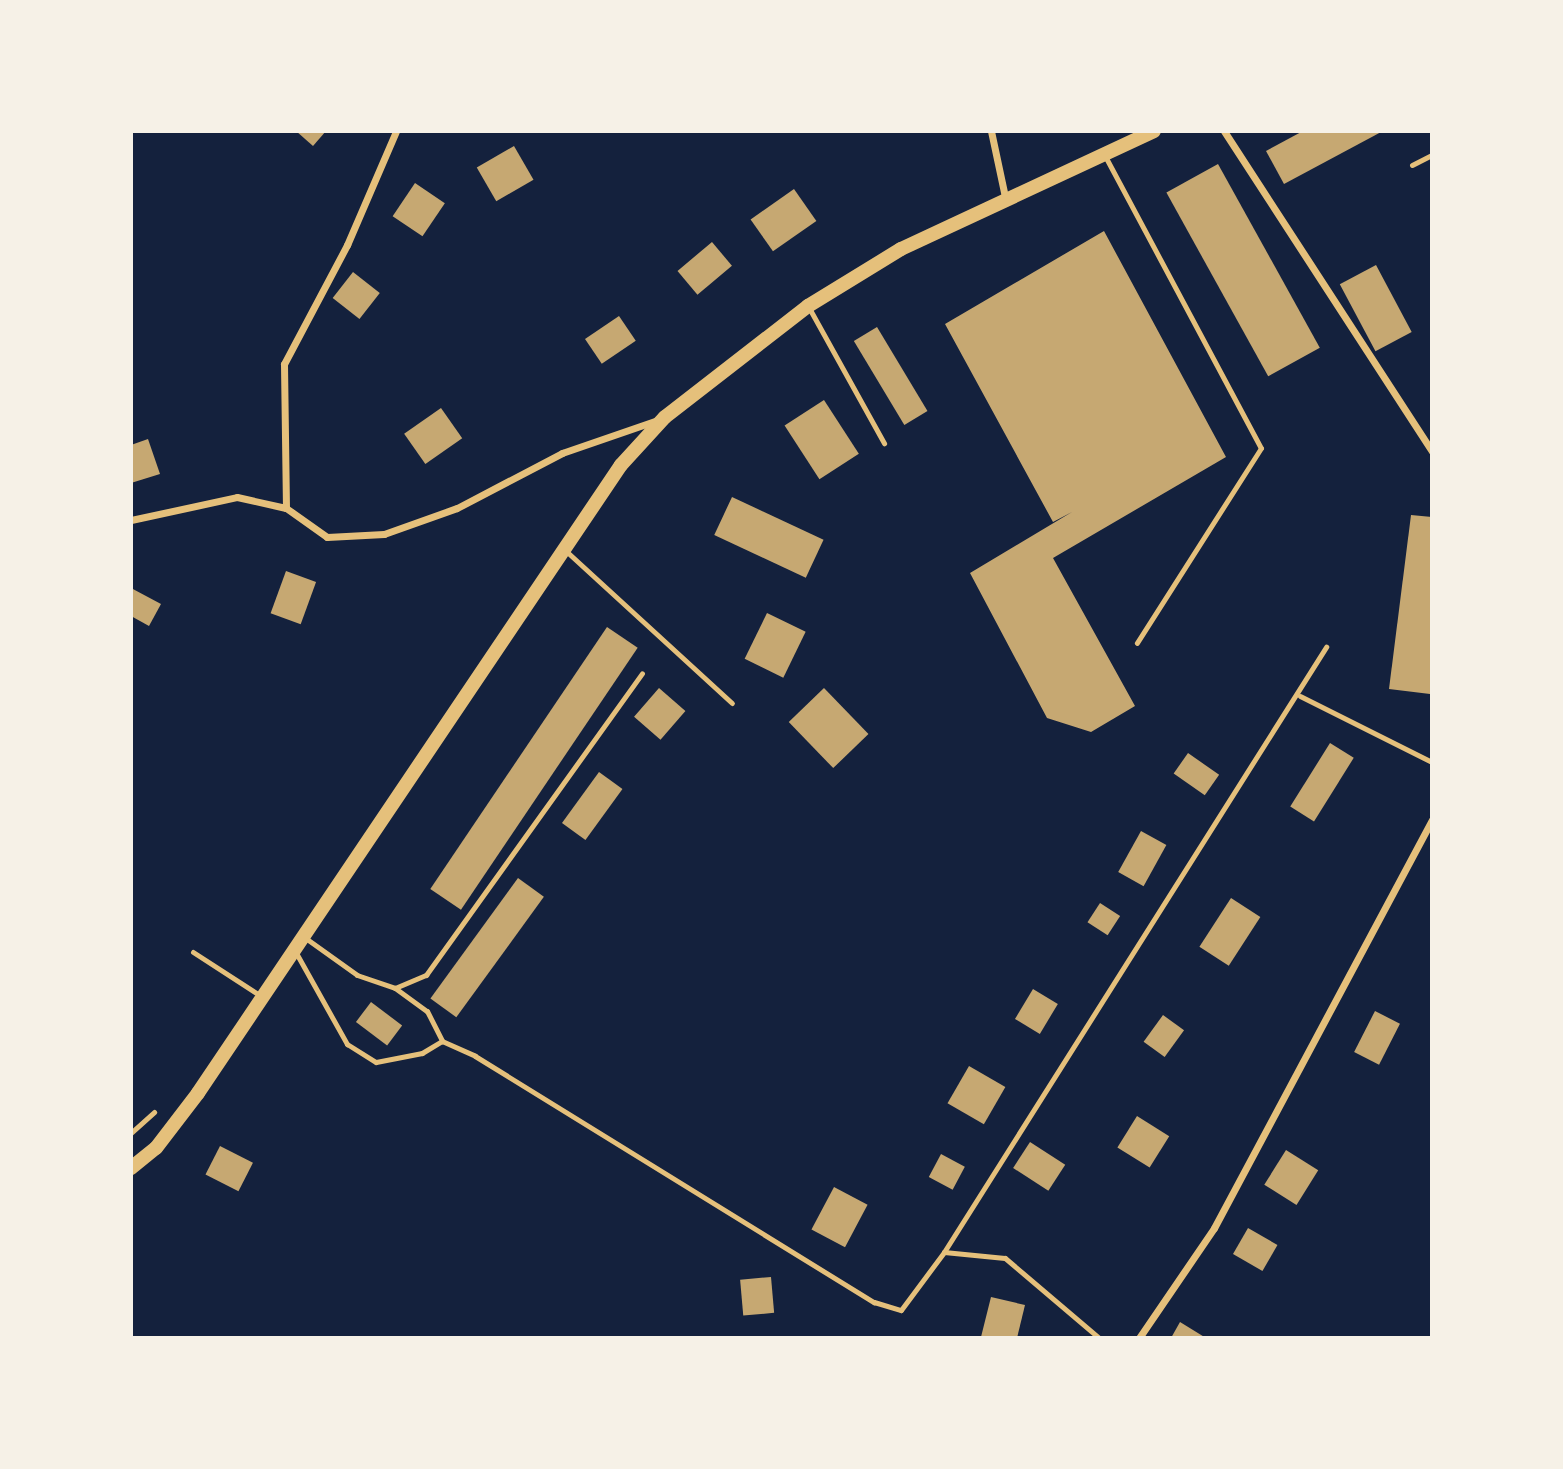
<!DOCTYPE html>
<html>
<head>
<meta charset="utf-8">
<style>
	body { margin:0 }
	#map { position:relative; width:1563px; height:1469px; overflow:hidden; background:#14213d; font-family:"Exo 2",sans-serif }
	div>[style] { position:absolute }
	.building>* { inset:0; background:#c6a872; transform-origin:0 0 }
	.path>* { height:4.5px; margin:-2.25px; padding:0 2.25px; transform-origin:2.25px; border-radius:2.25px; background:#e5c07b }
	.service>* { height:5px; margin:-2.5px; padding:0 2.5px; transform-origin:2.5px; border-radius:2.5px; background:#e5c07b }
	.minor>* { height:7px; margin:-3.5px; padding:0 3.5px; transform-origin:3.5px; border-radius:3.5px; background:#e5c07b }
	.secondary>* { height:14px; margin:-7px; padding:0 7px; transform-origin:7px; border-radius:7px; background:#e5c07b }
	span { translate:-50% -50%; white-space:nowrap; text-align:center; line-height:1.15; -webkit-text-stroke:5px #f6f1e7; paint-order:stroke }
	.frame { position:absolute; inset:0; border:133px solid #f6f1e7; pointer-events:none }
</style>
</head>
<body>
<div id="map">
	<div class="building">
		<div style="clip-path:polygon(296px 131px,326px 131px,313px 146px)"></div>
		<div style="clip-path:polygon(1303px 131px,1383px 131px,1284px 184px,1266px 151px)"></div>
		<div style="left:514px;top:146px;width:39px;height:43px;rotate:60deg"></div>
		<div style="left:1218px;top:164px;width:210px;height:59px;rotate:61deg"></div>
		<div style="left:415px;top:183px;width:36px;height:40px;rotate:34deg"></div>
		<div style="left:794px;top:189px;width:39px;height:53px;rotate:55deg"></div>
		<div style="clip-path:polygon(1104px 231px,1226px 457px,1053px 558px,1135px 706px,1091px 732px,1047px 718px,970px 573px,1072px 512px,1053px 522px,945px 324px)"></div>
		<div style="left:712px;top:242px;width:31px;height:45px;rotate:50deg"></div>
		<div style="left:1376px;top:265px;width:76px;height:41px;rotate:62deg"></div>
		<div style="left:353px;top:272px;width:34px;height:33px;rotate:38deg"></div>
		<div style="left:619px;top:316px;width:30px;height:41px;rotate:56deg"></div>
		<div style="left:877px;top:327px;width:98px;height:27px;rotate:59deg"></div>
		<div style="left:824px;top:400px;width:64px;height:47px;rotate:57deg"></div>
		<div style="left:441px;top:408px;width:37px;height:45px;rotate:55deg"></div>
		<div style="clip-path:polygon(148px 439px,160px 474px,131px 483px,131px 445px)"></div>
		<div style="left:732px;top:497px;width:101px;height:42px;rotate:25deg"></div>
		<div style="clip-path:polygon(1411px 515px,1432px 517px,1430px 694px,1389px 689px)"></div>
		<div style="left:286px;top:571px;width:32px;height:45px;rotate:20deg"></div>
		<div style="clip-path:polygon(131px 588px,161px 604px,149px 626px,131px 616px)"></div>
		<div style="left:767px;top:613px;width:43px;height:51px;rotate:26deg"></div>
		<div style="left:607px;top:627px;width:37px;height:316px;rotate:34deg"></div>
		<div style="left:659px;top:688px;width:35px;height:38px;rotate:41deg"></div>
		<div style="left:824px;top:688px;width:64px;height:49px;rotate:46deg"></div>
		<div style="left:1330px;top:743px;width:28px;height:75px;rotate:32deg"></div>
		<div style="left:1188px;top:753px;width:38px;height:25px;rotate:35deg"></div>
		<div style="left:599px;top:772px;width:29px;height:63px;rotate:36deg"></div>
		<div style="left:1141px;top:831px;width:29px;height:47px;rotate:29deg"></div>
		<div style="left:518px;top:878px;width:32px;height:149px;rotate:36deg"></div>
		<div style="left:1231px;top:898px;width:35px;height:58px;rotate:33deg"></div>
		<div style="left:1100px;top:903px;width:24px;height:23px;rotate:33deg"></div>
		<div style="left:1033px;top:989px;width:29px;height:35px;rotate:31deg"></div>
		<div style="left:371px;top:1002px;width:39px;height:25px;rotate:37deg"></div>
		<div style="left:1375px;top:1011px;width:28px;height:46px;rotate:27deg"></div>
		<div style="left:1163px;top:1015px;width:26px;height:33px;rotate:36deg"></div>
		<div style="left:969px;top:1066px;width:42px;height:43px;rotate:30deg"></div>
		<div style="left:1137px;top:1116px;width:38px;height:37px;rotate:32deg"></div>
		<div style="left:1030px;top:1142px;width:42px;height:31px;rotate:33deg"></div>
		<div style="left:220px;top:1146px;width:37px;height:32px;rotate:27deg"></div>
		<div style="left:1286px;top:1150px;width:38px;height:41px;rotate:32deg"></div>
		<div style="left:941px;top:1154px;width:27px;height:26px;rotate:28deg"></div>
		<div style="left:834px;top:1187px;width:38px;height:48px;rotate:28deg"></div>
		<div style="left:1248px;top:1228px;width:34px;height:30px;rotate:30deg"></div>
		<div style="left:771px;top:1277px;width:36px;height:31px;rotate:85deg"></div>
		<div style="clip-path:polygon(991px 1297px,1025px 1305px,1017px 1338px,981px 1337px)"></div>
		<div style="clip-path:polygon(1180px 1322px,1206px 1338px,1171px 1338px)"></div>
	</div>
	<div class="path">
		<div style="left:131px;top:1133px;width:31px;rotate:-42deg"></div>
	</div>
	<div class="service">
		<div style="left:1105px;top:156px;width:331px;rotate:61.9deg"></div>
		<div style="left:1261px;top:448px;width:231px;rotate:122.5deg"></div>
		<div style="left:1412px;top:165px;width:22px;rotate:-27deg"></div>
		<div style="left:808px;top:306px;width:157px;rotate:61deg"></div>
		<div style="left:566px;top:551px;width:225px;rotate:42.5deg"></div>
		<div style="left:1300px;top:696px;width:148px;rotate:26.6deg"></div>
		<div style="left:304px;top:937px;width:65px;rotate:35.6deg"></div>
		<div style="left:357px;top:975px;width:40px;rotate:18.9deg"></div>
		<div style="left:395px;top:988px;width:34px;rotate:-23deg"></div>
		<div style="left:426px;top:975px;width:371px;rotate:-54.4deg"></div>
		<div style="left:295px;top:951px;width:107px;rotate:60.8deg"></div>
		<div style="left:347px;top:1044px;width:34px;rotate:32deg"></div>
		<div style="left:376px;top:1062px;width:47px;rotate:-11.1deg"></div>
		<div style="left:422px;top:1053px;width:23px;rotate:-31deg"></div>
		<div style="left:442px;top:1041px;width:36px;rotate:24deg"></div>
		<div style="left:475px;top:1056px;width:469px;rotate:31.7deg"></div>
		<div style="left:874px;top:1302px;width:28px;rotate:17deg"></div>
		<div style="left:901px;top:1310px;width:72px;rotate:-53.4deg"></div>
		<div style="left:944px;top:1252px;width:61px;rotate:5.6deg"></div>
		<div style="left:1005px;top:1258px;width:123px;rotate:40.4deg"></div>
		<div style="left:193px;top:952px;width:81px;rotate:32.9deg"></div>
		<div style="left:395px;top:988px;width:39px;rotate:36deg"></div>
		<div style="left:427px;top:1011px;width:34px;rotate:63deg"></div>
		<div style="left:944px;top:1252px;width:716px;rotate:-57.73deg"></div>
	</div>
	<div class="minor">
		<div style="left:991px;top:131px;width:67px;rotate:78deg"></div>
		<div style="left:1224px;top:131px;width:382px;rotate:57deg"></div>
		<div style="left:286px;top:508px;width:144px;rotate:-90.8deg"></div>
		<div style="left:284px;top:364px;width:135px;rotate:-62.1deg"></div>
		<div style="left:347px;top:245px;width:124px;rotate:-66.7deg"></div>
		<div style="left:131px;top:520px;width:108px;rotate:-12.2deg"></div>
		<div style="left:237px;top:497px;width:50px;rotate:12.7deg"></div>
		<div style="left:286px;top:508px;width:50px;rotate:35.3deg"></div>
		<div style="left:327px;top:537px;width:57px;rotate:-3deg"></div>
		<div style="left:384px;top:534px;width:77px;rotate:-19.6deg"></div>
		<div style="left:457px;top:508px;width:119px;rotate:-27.6deg"></div>
		<div style="left:562px;top:453px;width:102px;rotate:-19deg"></div>
		<div style="left:1139px;top:1338px;width:133px;rotate:-55.7deg"></div>
		<div style="left:1214px;top:1228px;width:463px;rotate:-61.9deg"></div>
	</div>
	<div class="secondary">
		<div style="left:131px;top:1168px;width:32px;rotate:-39deg"></div>
		<div style="left:156px;top:1148px;width:69px;rotate:-52.6deg"></div>
		<div style="left:198px;top:1093px;width:757px;rotate:-56.04deg"></div>
		<div style="left:621px;top:465px;width:65px;rotate:-47.5deg"></div>
		<div style="left:665px;top:417px;width:181px;rotate:-37.8deg"></div>
		<div style="left:808px;top:306px;width:109px;rotate:-31.5deg"></div>
		<div style="left:901px;top:249px;width:279px;rotate:-25deg"></div>
	</div>
	<div class="frame"></div>
</div>
</body>
</html>
